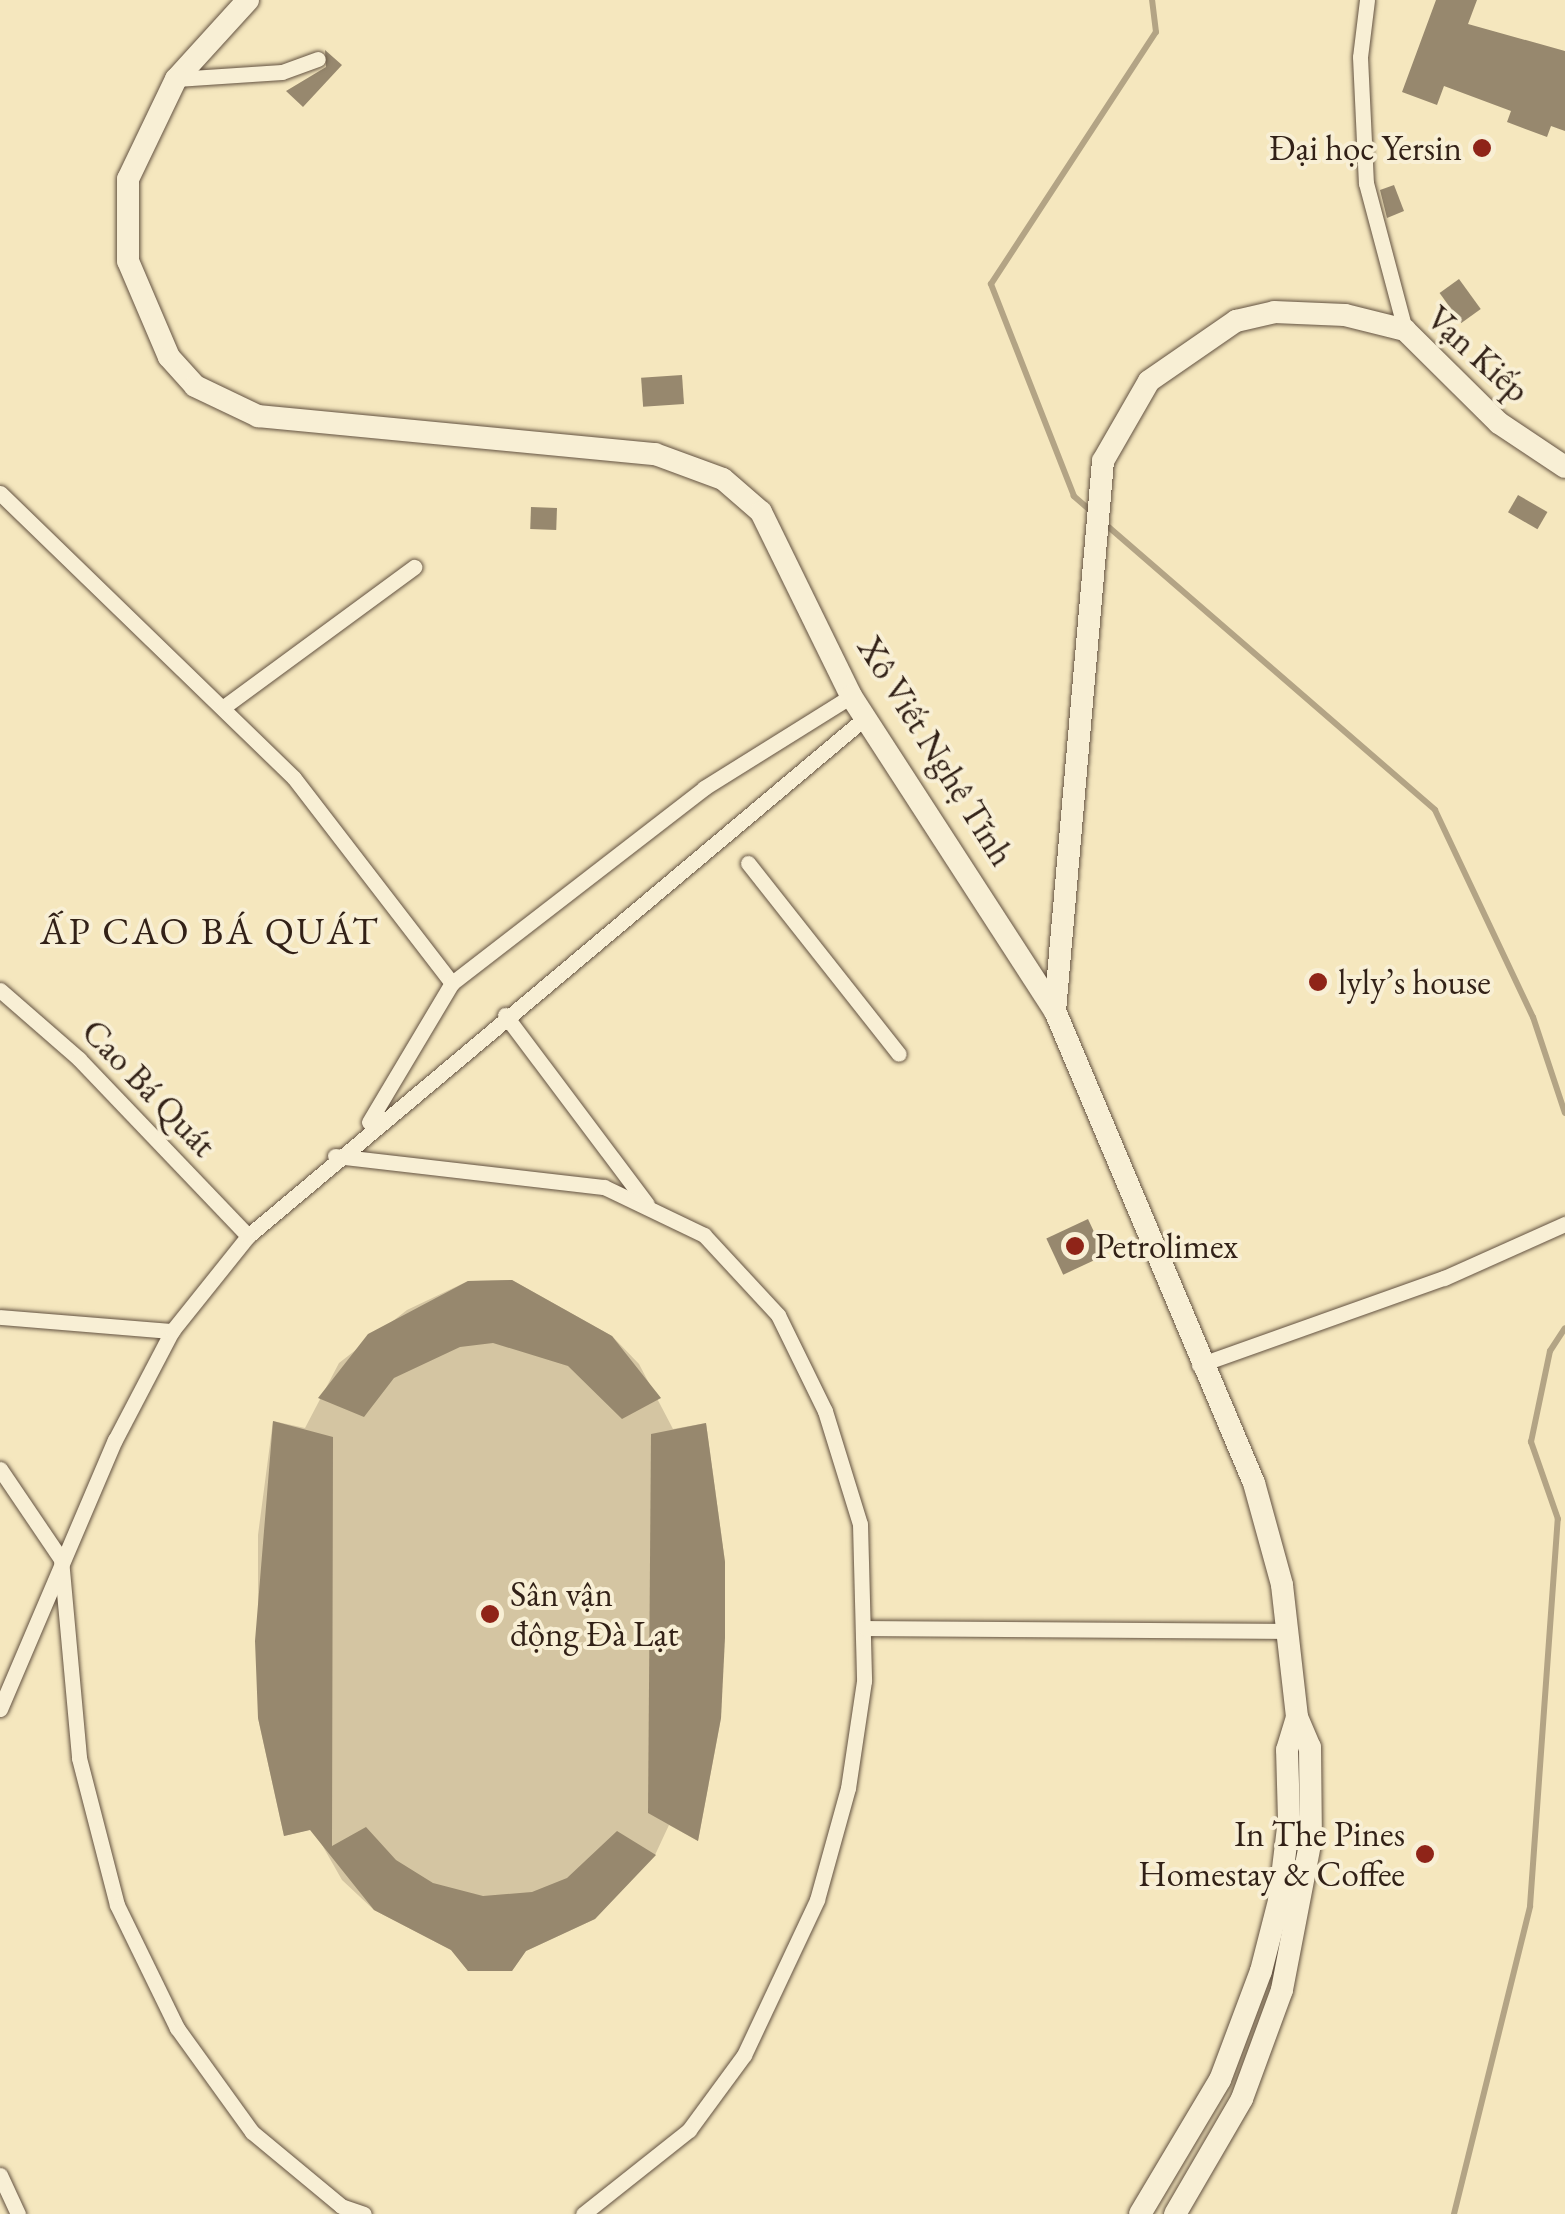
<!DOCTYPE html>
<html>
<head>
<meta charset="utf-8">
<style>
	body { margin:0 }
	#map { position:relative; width:1565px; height:2214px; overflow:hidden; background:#f5e7be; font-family:"EB Garamond",serif }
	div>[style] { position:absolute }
	.green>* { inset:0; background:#d4c5a2 }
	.stream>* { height:6px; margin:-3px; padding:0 3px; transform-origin:3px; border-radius:3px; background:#b3a485 }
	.building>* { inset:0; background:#97886e; transform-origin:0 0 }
	.roads { filter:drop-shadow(0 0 2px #635241) drop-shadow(0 0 2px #635241) }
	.street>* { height:15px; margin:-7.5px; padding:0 7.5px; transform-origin:7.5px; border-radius:7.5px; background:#f8efd5 }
	.secondary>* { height:22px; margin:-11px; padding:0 11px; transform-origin:11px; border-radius:11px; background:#f8efd5 }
	.dots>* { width:28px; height:28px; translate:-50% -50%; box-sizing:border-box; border:5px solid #f8efd5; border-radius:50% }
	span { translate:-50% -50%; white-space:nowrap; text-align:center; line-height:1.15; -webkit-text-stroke:8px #f8efd5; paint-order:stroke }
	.poi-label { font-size:35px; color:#322117 }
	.right { translate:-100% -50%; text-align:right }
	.left { translate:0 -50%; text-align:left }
	.street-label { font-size:35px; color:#322117 }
	.neighbourhood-label { font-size:38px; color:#322117; letter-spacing:2.5px }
</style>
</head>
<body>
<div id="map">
	<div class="green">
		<div style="clip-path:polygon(512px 1280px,612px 1336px,639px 1364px,673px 1429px,706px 1423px,725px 1562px,721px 1718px,698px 1841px,669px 1825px,655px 1855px,595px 1919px,526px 1951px,512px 1971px,468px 1971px,451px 1950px,374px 1910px,342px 1880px,313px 1829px,284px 1836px,258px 1718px,258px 1535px,273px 1421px,305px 1428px,339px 1363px,407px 1310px,468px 1281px)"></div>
	</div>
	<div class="stream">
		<div style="left:1091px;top:511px;width:23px;rotate:-139deg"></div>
		<div style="left:1074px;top:496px;width:228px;rotate:-111.4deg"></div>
		<div style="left:991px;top:284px;width:301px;rotate:-56.8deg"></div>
		<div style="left:1156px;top:32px;width:32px;rotate:-97deg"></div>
		<div style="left:1104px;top:523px;width:438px;rotate:40.9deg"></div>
		<div style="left:1435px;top:810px;width:229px;rotate:64.7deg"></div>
		<div style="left:1533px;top:1017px;width:101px;rotate:71.6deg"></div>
		<div style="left:1454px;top:2214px;width:317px;rotate:-76.1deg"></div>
		<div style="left:1530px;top:1906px;width:388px;rotate:-85.9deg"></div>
		<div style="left:1558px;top:1519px;width:82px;rotate:-109.3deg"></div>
		<div style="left:1531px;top:1442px;width:93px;rotate:-78.2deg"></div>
		<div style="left:1550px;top:1351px;width:27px;rotate:-57deg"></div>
	</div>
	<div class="building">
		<div style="clip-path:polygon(1436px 0,1477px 0,1468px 24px,1565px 51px,1565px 131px,1551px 126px,1547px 137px,1507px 122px,1511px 111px,1444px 86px,1437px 105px,1402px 92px)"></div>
		<div style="clip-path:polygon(325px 50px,342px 65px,303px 107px,286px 91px,326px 67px)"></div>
		<div style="clip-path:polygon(1394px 185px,1404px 211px,1387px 218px,1380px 190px)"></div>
		<div style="left:1459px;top:279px;width:37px;height:24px;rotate:54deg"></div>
		<div style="left:682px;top:375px;width:29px;height:41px;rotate:86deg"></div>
		<div style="left:1518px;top:495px;width:34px;height:20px;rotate:30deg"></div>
		<div style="left:531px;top:507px;width:26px;height:22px;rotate:2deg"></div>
		<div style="left:1088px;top:1219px;width:40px;height:46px;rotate:65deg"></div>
		<div style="clip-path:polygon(512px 1280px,612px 1336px,661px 1398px,622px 1419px,568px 1366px,493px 1343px,460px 1347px,394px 1378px,364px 1417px,318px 1398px,368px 1334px,468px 1281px)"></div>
		<div style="clip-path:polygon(273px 1421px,333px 1437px,332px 1846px,366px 1827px,396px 1860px,433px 1883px,483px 1896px,532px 1892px,567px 1878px,617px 1831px,656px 1855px,595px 1919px,526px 1951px,512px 1971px,468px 1971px,451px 1950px,374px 1910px,310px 1830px,284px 1836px,258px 1718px,255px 1641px)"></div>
		<div style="clip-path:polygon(706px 1423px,725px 1562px,725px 1638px,721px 1718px,698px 1841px,648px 1813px,651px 1434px)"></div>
	</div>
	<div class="roads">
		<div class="street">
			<div style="left:1367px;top:0;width:57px;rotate:97deg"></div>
			<div style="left:1360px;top:57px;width:126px;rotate:87.3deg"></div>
			<div style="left:1366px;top:183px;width:152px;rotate:75.1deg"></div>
			<div style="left:176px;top:79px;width:106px;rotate:-3.8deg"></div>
			<div style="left:282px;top:72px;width:38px;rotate:-20deg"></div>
			<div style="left:0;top:493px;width:409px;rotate:44.1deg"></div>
			<div style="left:294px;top:778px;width:259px;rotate:52.4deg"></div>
			<div style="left:225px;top:706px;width:235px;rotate:-36.3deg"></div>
			<div style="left:748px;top:863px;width:243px;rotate:51.7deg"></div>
			<div style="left:0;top:990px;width:105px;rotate:41.1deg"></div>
			<div style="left:79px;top:1059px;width:245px;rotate:46.3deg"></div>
			<div style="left:505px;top:1015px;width:236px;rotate:53.1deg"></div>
			<div style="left:369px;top:1122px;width:162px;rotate:-59.2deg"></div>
			<div style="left:452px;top:983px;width:319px;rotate:-37.7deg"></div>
			<div style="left:704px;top:788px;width:173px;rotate:-32deg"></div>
			<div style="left:335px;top:1156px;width:271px;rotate:6.6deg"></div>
			<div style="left:604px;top:1187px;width:111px;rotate:25.6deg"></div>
			<div style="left:704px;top:1235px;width:109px;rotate:47.2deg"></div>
			<div style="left:778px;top:1315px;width:107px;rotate:63.9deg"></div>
			<div style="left:825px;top:1411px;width:118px;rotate:72.8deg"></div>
			<div style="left:860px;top:1524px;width:157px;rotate:88.5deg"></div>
			<div style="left:864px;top:1681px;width:108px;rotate:98.5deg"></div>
			<div style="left:848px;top:1788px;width:116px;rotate:105.5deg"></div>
			<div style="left:817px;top:1900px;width:171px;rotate:115.2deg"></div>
			<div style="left:744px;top:2055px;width:93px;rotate:126.3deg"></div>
			<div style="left:689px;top:2130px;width:135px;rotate:141.6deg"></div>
			<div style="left:0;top:1317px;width:173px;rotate:4.7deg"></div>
			<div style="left:1199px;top:1365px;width:260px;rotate:-19.6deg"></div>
			<div style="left:1444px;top:1278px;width:133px;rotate:-24.1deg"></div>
			<div style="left:0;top:1469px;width:109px;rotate:55.9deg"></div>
			<div style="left:61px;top:1559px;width:200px;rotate:84.8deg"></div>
			<div style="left:79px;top:1758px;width:152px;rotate:75.5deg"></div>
			<div style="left:117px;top:1905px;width:137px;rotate:64deg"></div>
			<div style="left:177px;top:2028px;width:128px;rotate:54.2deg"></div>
			<div style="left:252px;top:2132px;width:116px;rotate:39.7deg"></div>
			<div style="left:341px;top:2206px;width:24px;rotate:19deg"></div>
			<div style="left:866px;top:1628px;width:422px;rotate:0.4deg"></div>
			<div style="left:0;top:1709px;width:293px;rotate:-66.9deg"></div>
			<div style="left:115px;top:1440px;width:123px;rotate:-62.4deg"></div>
			<div style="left:172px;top:1331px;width:122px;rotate:-51.3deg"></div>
			<div style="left:248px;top:1236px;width:806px;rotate:-40.02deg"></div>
			<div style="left:0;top:2175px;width:43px;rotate:65.2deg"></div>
		</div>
		<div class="secondary">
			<div style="left:248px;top:0;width:107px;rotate:132.3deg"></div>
			<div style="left:176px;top:79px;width:111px;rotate:115.6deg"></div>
			<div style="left:128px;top:179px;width:82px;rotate:90deg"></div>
			<div style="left:128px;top:261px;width:104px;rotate:66.9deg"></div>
			<div style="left:169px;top:357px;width:39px;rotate:48deg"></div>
			<div style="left:195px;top:386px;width:70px;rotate:25.5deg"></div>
			<div style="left:258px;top:416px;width:399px;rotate:5.5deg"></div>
			<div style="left:655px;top:454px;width:72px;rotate:20.2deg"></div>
			<div style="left:723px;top:479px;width:50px;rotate:41deg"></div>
			<div style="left:761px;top:512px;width:205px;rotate:63.9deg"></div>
			<div style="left:851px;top:696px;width:375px;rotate:57.1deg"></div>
			<div style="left:1055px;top:1011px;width:512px;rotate:67.14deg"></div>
			<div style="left:1254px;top:1483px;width:106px;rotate:74.6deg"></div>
			<div style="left:1282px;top:1585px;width:133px;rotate:83.5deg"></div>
			<div style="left:1297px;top:1717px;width:33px;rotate:67deg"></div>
			<div style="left:1310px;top:1747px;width:92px;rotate:89.4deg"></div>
			<div style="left:1311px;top:1839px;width:154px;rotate:100.9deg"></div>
			<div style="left:1282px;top:1990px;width:116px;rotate:110.2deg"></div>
			<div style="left:1242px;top:2099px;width:133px;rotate:120.2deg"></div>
			<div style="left:1055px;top:1011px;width:552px;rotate:-85.01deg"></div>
			<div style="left:1103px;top:461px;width:92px;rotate:-60.1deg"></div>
			<div style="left:1149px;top:381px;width:106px;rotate:-34.6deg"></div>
			<div style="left:1236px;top:321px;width:39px;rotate:-13deg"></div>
			<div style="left:1274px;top:312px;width:71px;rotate:2.4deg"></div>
			<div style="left:1345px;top:315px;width:62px;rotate:14deg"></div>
			<div style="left:1405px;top:330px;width:132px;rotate:44.7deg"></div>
			<div style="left:1499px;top:423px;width:79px;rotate:33.7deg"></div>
			<div style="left:1140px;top:2214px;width:156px;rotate:-59.2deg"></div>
			<div style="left:1220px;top:2080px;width:116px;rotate:-69.4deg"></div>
			<div style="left:1261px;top:1971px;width:72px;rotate:-75.6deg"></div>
			<div style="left:1279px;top:1901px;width:82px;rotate:-83deg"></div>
			<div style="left:1289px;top:1820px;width:70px;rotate:-91.6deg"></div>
			<div style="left:1287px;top:1750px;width:34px;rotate:-73deg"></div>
		</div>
	</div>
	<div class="dots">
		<div style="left:1482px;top:148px;background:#8f2418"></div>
		<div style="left:1318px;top:982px;background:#8f2418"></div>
		<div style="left:1075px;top:1246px;background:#8f2418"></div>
		<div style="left:490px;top:1614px;background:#8f2418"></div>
		<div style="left:1425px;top:1854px;background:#8f2418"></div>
	</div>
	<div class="poi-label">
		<span class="right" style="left:1462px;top:148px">Đại học Yersin</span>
		<span class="left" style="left:1338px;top:982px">lyly’s house</span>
		<span class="left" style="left:1095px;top:1246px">Petrolimex</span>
		<span class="left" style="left:510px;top:1614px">Sân vận<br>động Đà Lạt</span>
		<span class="right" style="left:1405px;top:1854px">In The Pines<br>Homestay &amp; Coffee</span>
	</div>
	<div class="street-label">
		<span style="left:1478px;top:354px;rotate:42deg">Vạn Kiếp</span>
		<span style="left:936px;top:751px;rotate:58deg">Xô Viết Nghệ Tĩnh</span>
		<span style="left:149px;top:1088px;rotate:46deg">Cao Bá Quát</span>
	</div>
	<div class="neighbourhood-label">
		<span style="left:210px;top:931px">ẤP CAO BÁ QUÁT</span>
	</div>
</div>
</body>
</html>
